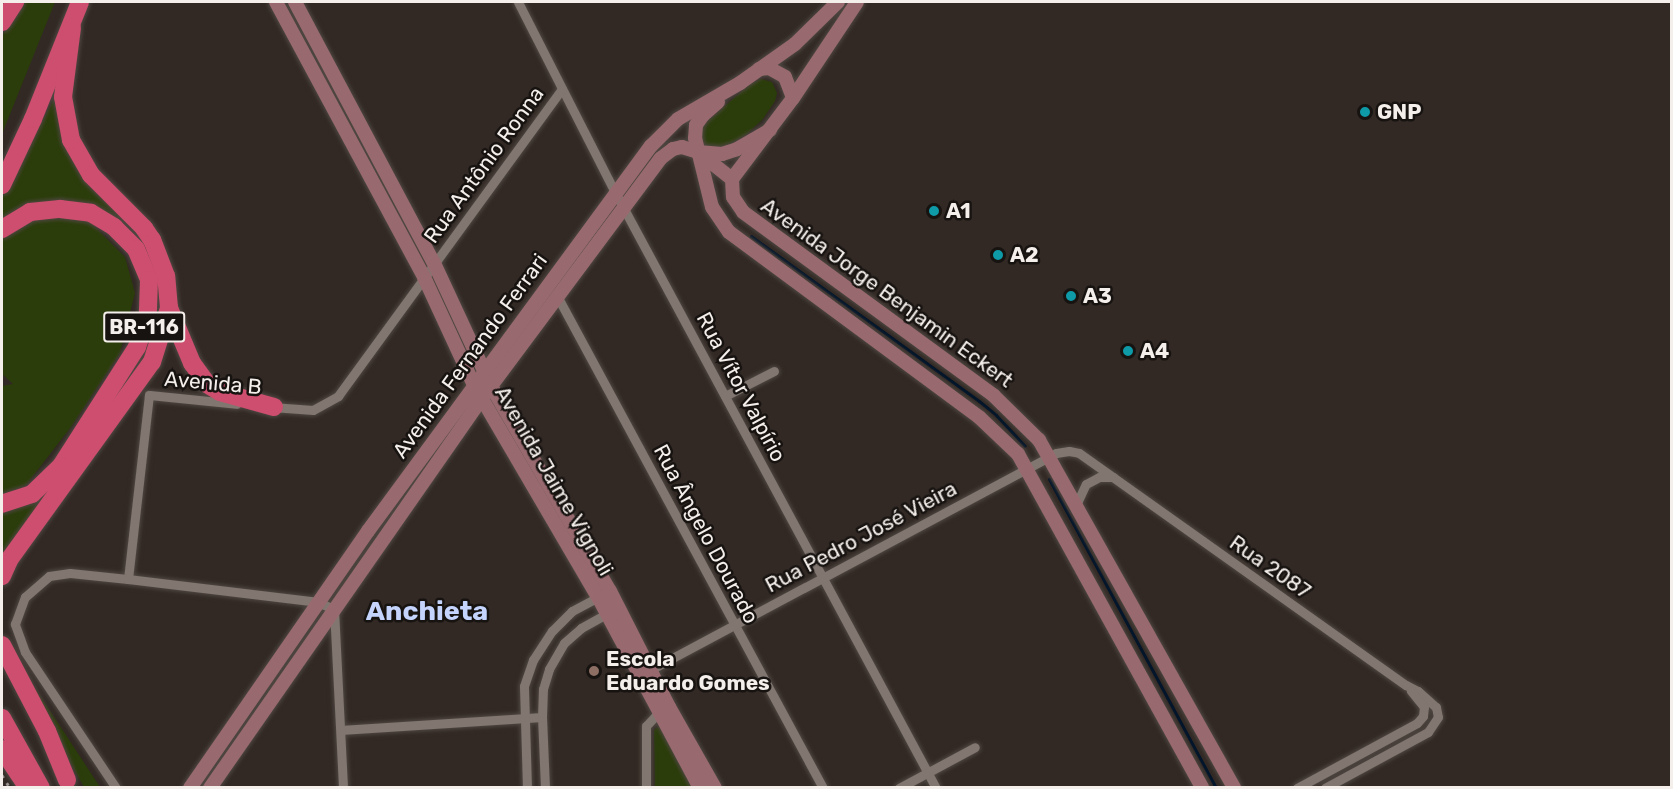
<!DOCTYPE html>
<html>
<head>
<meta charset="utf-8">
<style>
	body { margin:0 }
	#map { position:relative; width:1673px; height:789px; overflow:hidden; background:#322924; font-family:Rubik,sans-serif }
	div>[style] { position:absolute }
	.green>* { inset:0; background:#2b3d0a }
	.stream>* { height:3px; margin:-1.5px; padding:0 1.5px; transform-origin:1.5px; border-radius:1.5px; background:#00142a }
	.roads { filter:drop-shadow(0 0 2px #4f4742) drop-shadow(0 0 2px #4f4742) }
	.street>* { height:9px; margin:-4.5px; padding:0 4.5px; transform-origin:4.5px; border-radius:4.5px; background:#817670 }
	.secondary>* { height:14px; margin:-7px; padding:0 7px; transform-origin:7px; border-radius:7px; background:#986a6f }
	.highway>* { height:18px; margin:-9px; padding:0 9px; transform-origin:9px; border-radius:9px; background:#cd4e6e }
	.rail>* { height:3px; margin-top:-1.5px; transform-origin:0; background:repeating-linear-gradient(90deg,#9a938f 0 3px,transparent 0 9px) }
	.dots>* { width:16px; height:16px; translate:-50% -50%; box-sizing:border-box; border:3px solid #171311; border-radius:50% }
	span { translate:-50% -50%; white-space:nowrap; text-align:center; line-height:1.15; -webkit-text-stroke:5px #171311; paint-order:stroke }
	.shield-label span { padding:2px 4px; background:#171311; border:2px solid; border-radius:4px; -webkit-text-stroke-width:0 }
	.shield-label { font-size:20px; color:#f5efeb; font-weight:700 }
	.poi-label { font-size:21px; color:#f5efeb; font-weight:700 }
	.left { translate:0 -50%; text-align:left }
	.street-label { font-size:21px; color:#f5efeb }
	.district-label { font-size:27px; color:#c5d4fd; font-weight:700 }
	.frame { position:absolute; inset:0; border:3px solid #f5efeb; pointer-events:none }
</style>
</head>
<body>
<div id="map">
	<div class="green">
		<div style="clip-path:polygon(24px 2px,55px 2px,2px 134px,2px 36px)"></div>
		<div style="clip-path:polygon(761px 79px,772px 82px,777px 93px,775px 101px,763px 119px,747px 134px,729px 145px,719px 149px,705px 147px,700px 142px,702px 126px,750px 84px)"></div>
		<div style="clip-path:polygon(56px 95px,65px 143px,130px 224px,81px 204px,2px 219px,2px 197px)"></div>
		<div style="clip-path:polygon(61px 215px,89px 221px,125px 257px,135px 293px,120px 353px,71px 427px,26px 485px,2px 495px,2px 386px,13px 384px,2px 374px,2px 237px,31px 219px)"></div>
		<div style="clip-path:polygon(58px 482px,2px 563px,2px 511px,35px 503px)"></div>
		<div style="clip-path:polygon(14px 656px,100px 787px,84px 787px,11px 658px)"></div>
		<div style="clip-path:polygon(659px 726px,693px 787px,655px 787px,654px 730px)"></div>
	</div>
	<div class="stream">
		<div style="left:751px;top:236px;width:281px;rotate:35.9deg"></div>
		<div style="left:979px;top:401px;width:22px;rotate:39deg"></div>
		<div style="left:996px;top:415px;width:42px;rotate:46.9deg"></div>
		<div style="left:1049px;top:479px;width:351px;rotate:61.6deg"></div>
	</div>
	<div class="roads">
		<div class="street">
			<div style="left:518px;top:2px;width:216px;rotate:63deg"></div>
			<div style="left:616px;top:194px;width:675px;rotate:61.69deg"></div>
			<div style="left:556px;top:294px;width:562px;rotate:61.61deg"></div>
			<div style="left:725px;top:396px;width:55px;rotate:-27deg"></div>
			<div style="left:272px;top:407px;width:41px;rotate:4.2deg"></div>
			<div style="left:313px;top:410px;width:29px;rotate:-29deg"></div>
			<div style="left:338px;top:396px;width:380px;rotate:-53.9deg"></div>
			<div style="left:1076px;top:505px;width:23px;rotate:-65deg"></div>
			<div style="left:1086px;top:484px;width:15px;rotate:-28deg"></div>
			<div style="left:1099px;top:477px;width:14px"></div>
			<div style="left:128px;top:579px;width:185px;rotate:-83.5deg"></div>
			<div style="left:149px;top:395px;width:88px;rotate:5.8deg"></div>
			<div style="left:650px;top:670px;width:460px;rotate:-28.1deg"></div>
			<div style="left:1056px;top:453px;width:13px;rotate:-9deg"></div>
			<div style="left:1069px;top:451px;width:10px;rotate:11deg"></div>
			<div style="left:1079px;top:453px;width:401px;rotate:35.4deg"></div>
			<div style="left:1406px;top:685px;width:13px;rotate:27deg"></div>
			<div style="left:1418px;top:691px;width:24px;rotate:42deg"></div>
			<div style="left:1436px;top:707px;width:10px;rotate:79deg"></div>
			<div style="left:1438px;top:717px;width:18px;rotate:124deg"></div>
			<div style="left:1428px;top:732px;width:117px;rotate:151.5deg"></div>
			<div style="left:341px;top:730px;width:201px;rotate:-3.7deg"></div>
			<div style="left:116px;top:788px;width:164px;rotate:-123.8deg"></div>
			<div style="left:25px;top:652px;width:30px;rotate:-110deg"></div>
			<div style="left:15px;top:624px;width:29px;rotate:-70deg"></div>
			<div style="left:25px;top:597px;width:32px;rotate:-41deg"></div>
			<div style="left:49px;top:576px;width:21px;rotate:-8deg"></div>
			<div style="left:70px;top:573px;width:58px;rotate:5.9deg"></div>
			<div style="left:128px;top:579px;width:190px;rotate:6.9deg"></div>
			<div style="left:317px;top:602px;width:18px;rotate:22deg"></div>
			<div style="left:334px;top:609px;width:179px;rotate:87.1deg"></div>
			<div style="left:527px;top:788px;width:102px;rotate:-91.7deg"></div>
			<div style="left:524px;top:686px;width:28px;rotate:-71deg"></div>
			<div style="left:533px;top:660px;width:35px;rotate:-57deg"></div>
			<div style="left:552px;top:631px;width:28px;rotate:-45deg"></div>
			<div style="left:572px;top:611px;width:34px;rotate:-28deg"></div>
			<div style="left:545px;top:788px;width:71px;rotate:-92.4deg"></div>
			<div style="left:542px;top:717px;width:28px;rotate:-88deg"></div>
			<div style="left:543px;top:689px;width:21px;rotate:-73deg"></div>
			<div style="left:549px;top:669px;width:30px;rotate:-60deg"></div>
			<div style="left:564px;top:643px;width:23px;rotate:-41deg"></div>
			<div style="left:581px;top:628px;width:35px;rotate:-29deg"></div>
			<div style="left:646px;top:788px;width:62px;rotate:-90deg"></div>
			<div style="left:646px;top:726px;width:22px;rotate:-47deg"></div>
			<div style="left:899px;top:788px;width:86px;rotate:-28.3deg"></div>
			<div style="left:1297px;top:788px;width:136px;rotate:-28.4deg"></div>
			<div style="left:1417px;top:723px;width:9px;rotate:-49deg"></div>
			<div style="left:1423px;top:716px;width:9px;rotate:-84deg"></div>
			<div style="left:1424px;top:707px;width:21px;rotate:-129deg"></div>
		</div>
		<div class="secondary">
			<div style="left:276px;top:2px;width:312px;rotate:61.7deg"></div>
			<div style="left:424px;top:277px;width:119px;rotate:65.2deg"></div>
			<div style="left:474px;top:385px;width:246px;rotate:59.7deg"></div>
			<div style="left:598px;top:597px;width:217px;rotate:61.9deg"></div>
			<div style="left:295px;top:2px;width:296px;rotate:62deg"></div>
			<div style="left:434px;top:263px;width:136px;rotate:65.1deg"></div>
			<div style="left:491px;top:386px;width:237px;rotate:59.9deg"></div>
			<div style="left:610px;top:591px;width:130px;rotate:63deg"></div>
			<div style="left:669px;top:707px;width:93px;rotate:60.4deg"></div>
			<div style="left:759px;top:69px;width:10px;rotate:-6deg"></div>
			<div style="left:769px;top:68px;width:18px;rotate:29deg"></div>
			<div style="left:785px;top:77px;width:22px;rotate:69deg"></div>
			<div style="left:718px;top:102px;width:20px;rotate:139deg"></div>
			<div style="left:703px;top:115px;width:12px;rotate:125deg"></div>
			<div style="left:696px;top:125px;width:13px;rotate:94deg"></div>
			<div style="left:695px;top:138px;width:71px;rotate:76.2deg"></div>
			<div style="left:712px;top:207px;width:30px;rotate:56deg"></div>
			<div style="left:729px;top:232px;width:312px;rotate:36.5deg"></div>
			<div style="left:980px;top:418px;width:52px;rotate:43.5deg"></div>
			<div style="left:1018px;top:454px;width:381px;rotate:61.1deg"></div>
			<div style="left:698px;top:152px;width:43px;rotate:38.5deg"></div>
			<div style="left:732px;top:179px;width:18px;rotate:87deg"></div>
			<div style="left:733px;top:197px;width:18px;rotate:56deg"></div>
			<div style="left:743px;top:212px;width:311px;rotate:36.2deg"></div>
			<div style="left:994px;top:396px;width:63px;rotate:44.4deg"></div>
			<div style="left:1039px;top:440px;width:399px;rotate:60.7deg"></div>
			<div style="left:732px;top:179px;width:101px;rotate:-53deg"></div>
			<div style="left:793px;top:98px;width:115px;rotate:-56.3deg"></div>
			<div style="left:190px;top:788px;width:313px;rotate:-55.3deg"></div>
			<div style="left:368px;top:531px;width:478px;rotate:-53.7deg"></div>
			<div style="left:651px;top:146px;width:38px;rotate:-45deg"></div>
			<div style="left:678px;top:119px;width:72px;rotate:-30.1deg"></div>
			<div style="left:740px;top:83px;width:67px;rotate:-35.3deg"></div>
			<div style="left:795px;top:44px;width:60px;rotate:-44.3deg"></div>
			<div style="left:210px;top:788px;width:475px;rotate:-55.1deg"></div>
			<div style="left:482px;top:398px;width:299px;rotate:-53.3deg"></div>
			<div style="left:661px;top:158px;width:15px;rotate:-37deg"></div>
			<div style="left:673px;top:149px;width:9px;rotate:-13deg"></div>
			<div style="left:682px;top:147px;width:17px;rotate:17deg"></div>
			<div style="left:698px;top:152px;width:24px;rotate:5deg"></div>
			<div style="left:722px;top:154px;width:16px;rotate:-18deg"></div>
			<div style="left:737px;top:149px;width:38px;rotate:-30deg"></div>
		</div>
		<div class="highway">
			<div style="left:2px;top:22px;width:24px;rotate:-57deg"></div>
			<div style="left:2px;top:185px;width:73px;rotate:-64.8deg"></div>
			<div style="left:33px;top:119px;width:126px;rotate:-68.1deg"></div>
			<div style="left:2px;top:229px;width:33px;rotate:-31deg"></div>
			<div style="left:30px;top:212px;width:30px;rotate:-6deg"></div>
			<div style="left:60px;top:209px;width:31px;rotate:7deg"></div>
			<div style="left:91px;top:213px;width:27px;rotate:31deg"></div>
			<div style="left:114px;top:227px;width:31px;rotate:45deg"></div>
			<div style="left:136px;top:249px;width:34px;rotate:67deg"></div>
			<div style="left:149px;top:280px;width:35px;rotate:92deg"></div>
			<div style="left:148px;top:315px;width:34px;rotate:109deg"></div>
			<div style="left:137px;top:347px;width:141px;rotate:122.6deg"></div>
			<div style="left:61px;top:466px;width:40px;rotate:136deg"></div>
			<div style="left:32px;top:494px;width:32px;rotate:162deg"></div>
			<div style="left:169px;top:308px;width:60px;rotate:67.3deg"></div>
			<div style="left:192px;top:363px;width:26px;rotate:54deg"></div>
			<div style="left:207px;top:384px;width:15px;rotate:32deg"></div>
			<div style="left:220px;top:392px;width:56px;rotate:15.5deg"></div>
			<div style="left:2px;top:576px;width:17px;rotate:-66deg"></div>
			<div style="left:9px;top:560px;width:244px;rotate:-54.2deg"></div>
			<div style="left:152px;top:362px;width:57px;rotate:-72.5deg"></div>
			<div style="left:169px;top:308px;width:32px;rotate:-95deg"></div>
			<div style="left:166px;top:276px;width:39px;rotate:-111deg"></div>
			<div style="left:152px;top:240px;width:14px;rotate:-124deg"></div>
			<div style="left:144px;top:228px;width:75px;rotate:-135deg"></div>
			<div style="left:91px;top:175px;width:40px;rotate:-119.7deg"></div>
			<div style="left:71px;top:140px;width:44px;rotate:-100.5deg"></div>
			<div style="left:63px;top:97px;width:70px;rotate:-82.6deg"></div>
			<div style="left:2px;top:645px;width:97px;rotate:62.4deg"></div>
			<div style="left:47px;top:731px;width:53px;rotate:67.8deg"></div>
			<div style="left:2px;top:718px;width:80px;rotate:60.9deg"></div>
			<div style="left:2px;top:749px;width:47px;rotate:56.3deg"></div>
		</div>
	</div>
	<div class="rail">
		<div style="left:2px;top:775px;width:15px;rotate:58deg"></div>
	</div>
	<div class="dots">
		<div style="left:1365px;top:112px;background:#0f9aa8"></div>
		<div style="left:934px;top:211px;background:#0f9aa8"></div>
		<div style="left:998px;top:255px;background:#0f9aa8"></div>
		<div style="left:1071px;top:296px;background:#0f9aa8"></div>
		<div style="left:1128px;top:351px;background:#0f9aa8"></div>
		<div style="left:594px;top:671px;background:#8d6e63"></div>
	</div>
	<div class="shield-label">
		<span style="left:144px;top:327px">BR-116</span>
	</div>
	<div class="poi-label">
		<span class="left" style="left:1377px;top:112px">GNP</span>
		<span class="left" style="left:946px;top:211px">A1</span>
		<span class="left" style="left:1010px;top:255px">A2</span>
		<span class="left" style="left:1083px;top:296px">A3</span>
		<span class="left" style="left:1140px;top:351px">A4</span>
		<span class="left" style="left:606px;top:671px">Escola<br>Eduardo Gomes</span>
	</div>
	<div class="street-label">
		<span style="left:484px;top:165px;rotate:-54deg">Rua Antônio Ronna</span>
		<span style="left:887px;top:293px;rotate:36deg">Avenida Jorge Benjamin Eckert</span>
		<span style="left:470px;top:356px;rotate:-54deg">Avenida Fernando Ferrari</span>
		<span style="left:213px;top:383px;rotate:5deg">Avenida B</span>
		<span style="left:741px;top:387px;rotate:62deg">Rua Vítor Valpírio</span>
		<span style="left:554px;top:481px;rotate:60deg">Avenida Jaime Vignoli</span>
		<span style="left:706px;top:534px;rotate:62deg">Rua Ângelo Dourado</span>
		<span style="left:861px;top:537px;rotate:-28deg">Rua Pedro José Vieira</span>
		<span style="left:1270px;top:567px;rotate:35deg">Rua 2087</span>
	</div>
	<div class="district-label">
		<span style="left:427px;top:612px">Anchieta</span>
	</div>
	<div class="frame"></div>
</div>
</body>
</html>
